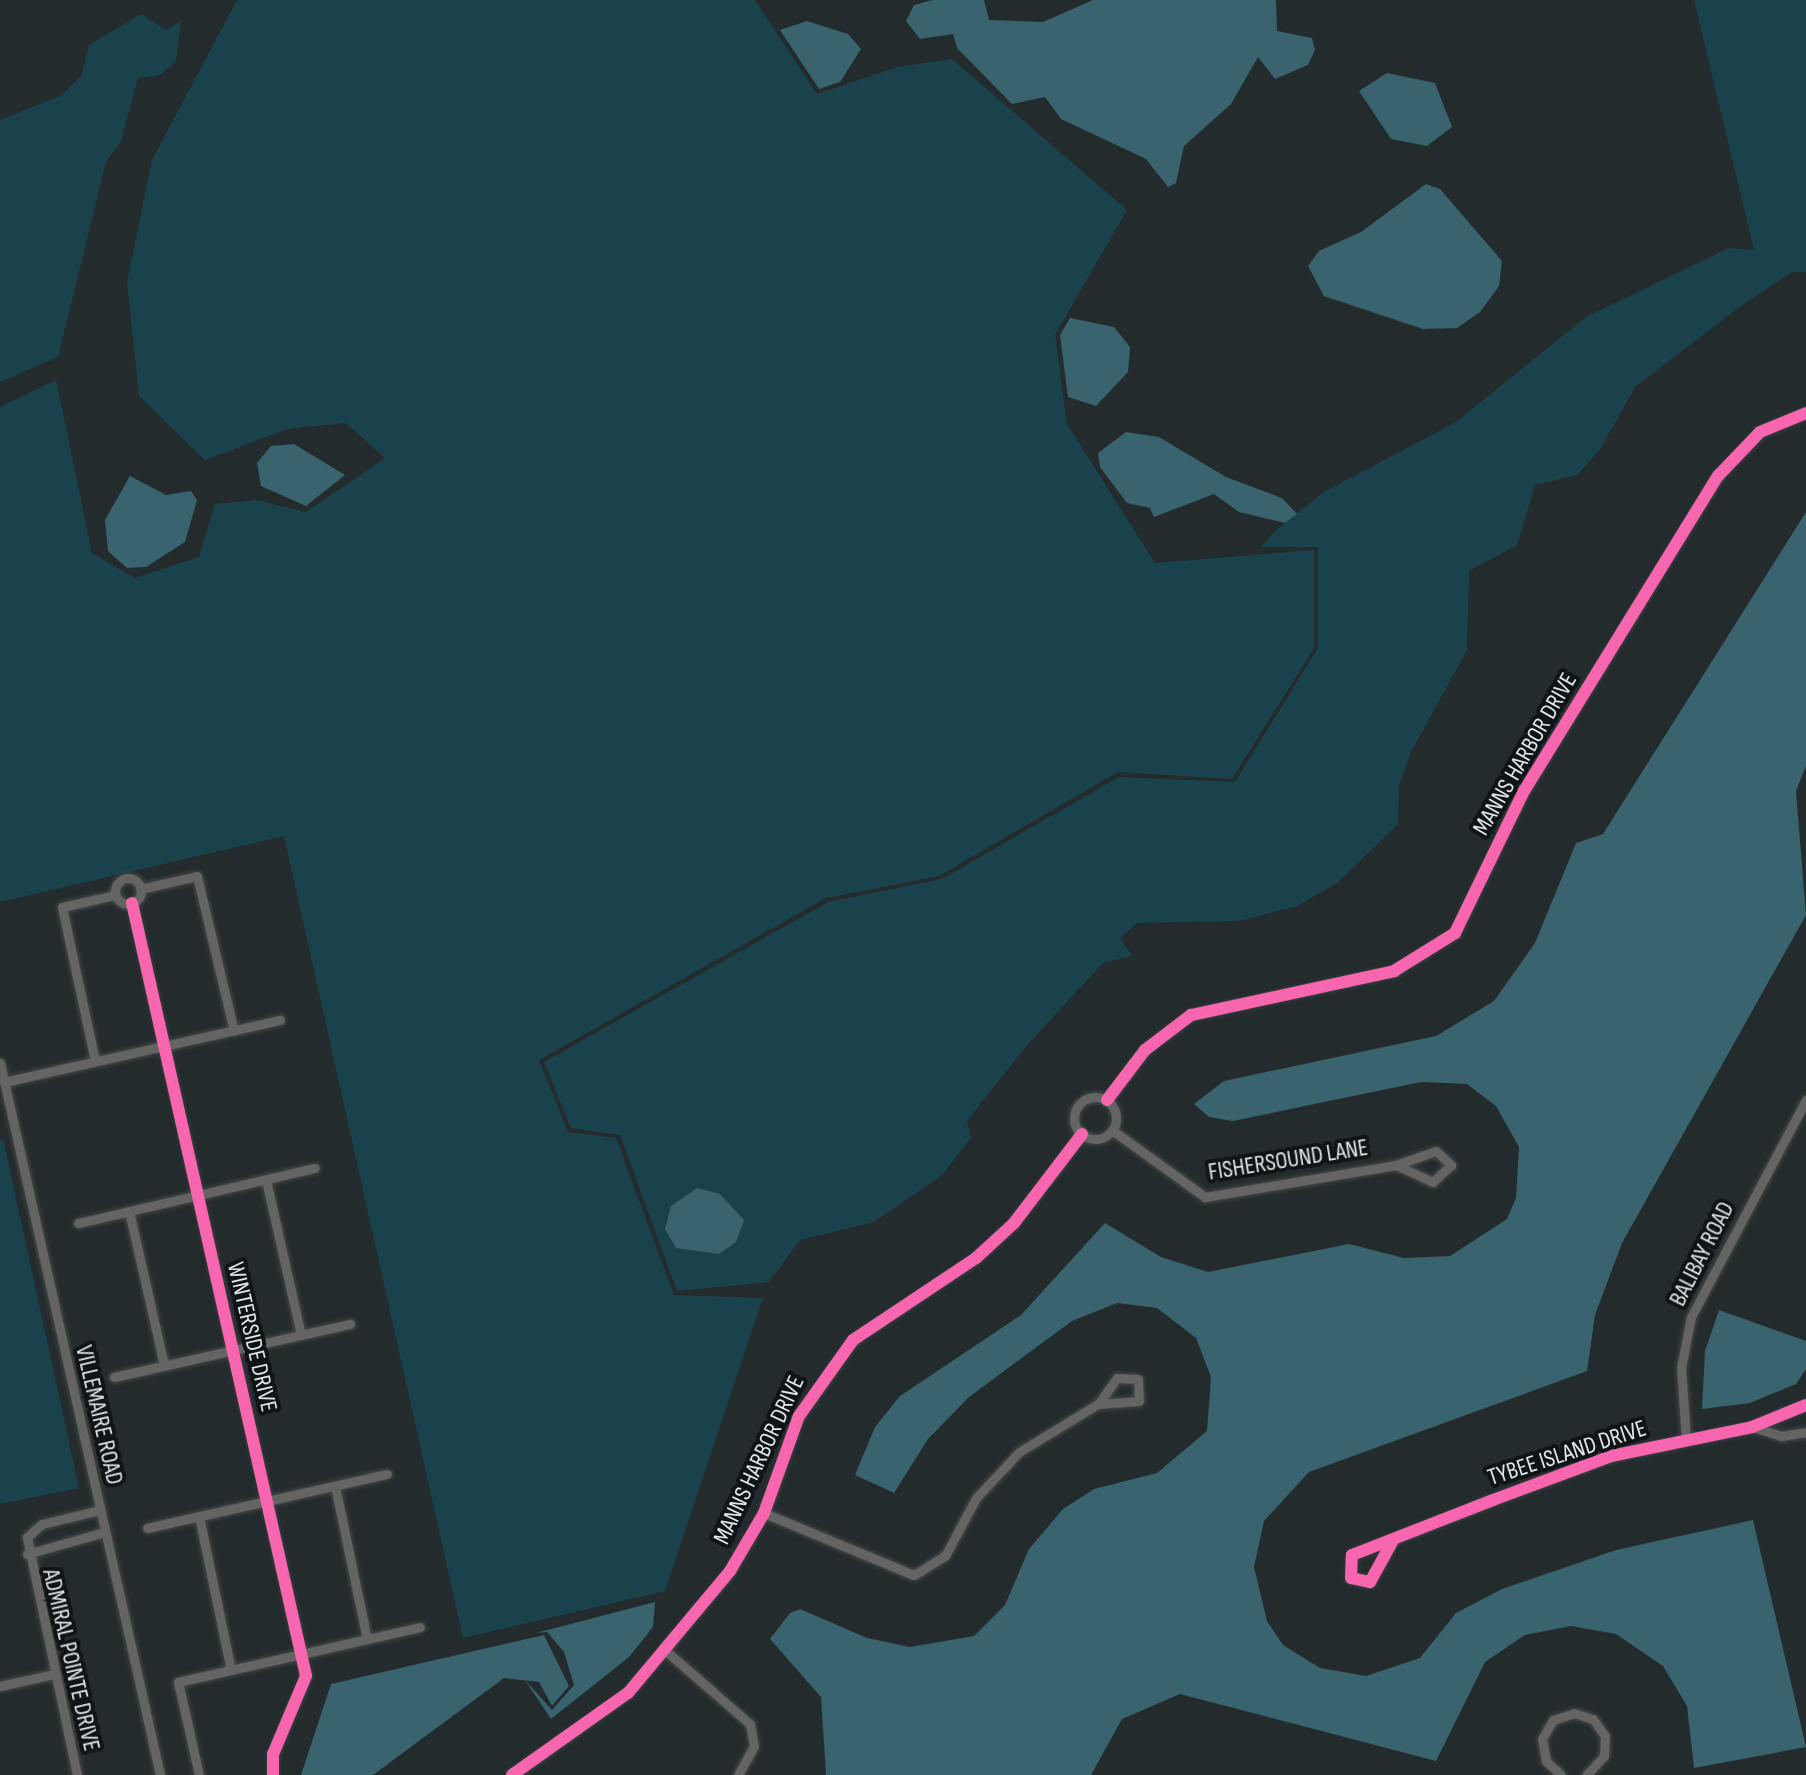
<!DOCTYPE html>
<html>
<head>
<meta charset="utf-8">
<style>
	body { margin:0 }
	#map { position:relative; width:1806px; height:1775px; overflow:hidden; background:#242b2c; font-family:"Sofia Sans Condensed",sans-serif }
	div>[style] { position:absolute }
	.green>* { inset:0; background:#1a424d }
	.water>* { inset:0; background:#39636e }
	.roads { filter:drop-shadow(0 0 2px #43484a) drop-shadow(0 0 2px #43484a) }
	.street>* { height:9px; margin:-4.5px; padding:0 4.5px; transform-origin:4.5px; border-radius:4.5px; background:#646462 }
	.street>.ring { margin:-4.5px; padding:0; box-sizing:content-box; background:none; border:9px solid #646462; border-radius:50% }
	.cycleway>* { height:12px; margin:-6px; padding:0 6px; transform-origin:6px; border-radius:6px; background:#f766af }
	span { translate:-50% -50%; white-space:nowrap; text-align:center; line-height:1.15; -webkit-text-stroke:8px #0f1416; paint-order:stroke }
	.street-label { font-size:24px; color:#e1e8ea }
</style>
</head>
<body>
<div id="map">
	<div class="green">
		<div style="clip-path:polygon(237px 0,755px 0,817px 94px,898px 67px,952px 59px,1127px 210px,1055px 335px,1067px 424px,1155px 563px,1314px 550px,1314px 648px,1232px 779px,1118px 772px,939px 876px,826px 898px,539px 1060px,568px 1132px,616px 1138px,674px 1295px,763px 1298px,665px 1591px,463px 1638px,284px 836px,0 902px,0 407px,56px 380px,92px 553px,135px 578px,199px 557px,215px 504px,256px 500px,306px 512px,385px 458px,346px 423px,287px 429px,205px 460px,139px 396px,127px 282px,152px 160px)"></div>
		<div style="clip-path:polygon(1694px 0,1806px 0,1806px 272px,1792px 272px,1738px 308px,1635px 387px,1601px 448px,1577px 475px,1535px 485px,1517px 545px,1469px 571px,1467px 650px,1411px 752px,1399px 785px,1398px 824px,1337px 883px,1297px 906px,1239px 921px,1137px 923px,1120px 938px,1132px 956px,1103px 963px,1028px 1044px,967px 1121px,971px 1138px,942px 1175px,874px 1222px,800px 1240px,769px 1282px,677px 1291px,620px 1135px,571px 1128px,544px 1062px,828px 902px,942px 879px,1119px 777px,1235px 782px,1318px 648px,1318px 547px,1261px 547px,1274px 532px,1324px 492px,1456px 422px,1586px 317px,1729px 248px,1754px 250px)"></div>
		<div style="clip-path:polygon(141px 14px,166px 30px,181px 21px,176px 61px,160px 75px,138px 78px,121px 141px,106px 162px,58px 357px,0 382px,0 120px,62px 95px,81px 76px,89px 45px)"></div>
		<div style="clip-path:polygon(3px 1139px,79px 1488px,0 1504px,0 1140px)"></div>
	</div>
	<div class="water">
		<div style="clip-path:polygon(932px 0,984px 0,989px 20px,1043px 22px,1093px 0,1276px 0,1277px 31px,1312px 38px,1315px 50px,1308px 65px,1275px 79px,1258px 57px,1231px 104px,1184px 146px,1176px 183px,1168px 187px,1146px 159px,1061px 119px,1045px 97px,1012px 104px,957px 48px,953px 34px,920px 39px,906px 21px,914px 5px)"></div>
		<div style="clip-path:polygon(807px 21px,848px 34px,861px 49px,840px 82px,819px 89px,780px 30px)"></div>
		<div style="clip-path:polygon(1387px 73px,1435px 83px,1452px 127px,1427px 146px,1391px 139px,1359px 91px)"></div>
		<div style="clip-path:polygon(1426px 184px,1440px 189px,1502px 261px,1499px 286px,1480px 312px,1457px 328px,1423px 329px,1324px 296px,1308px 266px,1319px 251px,1361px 232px)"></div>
		<div style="clip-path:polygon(1070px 318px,1114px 327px,1130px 347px,1128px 372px,1096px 406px,1068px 397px,1060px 335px)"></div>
		<div style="clip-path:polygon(1126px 432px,1159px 437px,1226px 477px,1282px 498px,1297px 514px,1285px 523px,1239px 512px,1214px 494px,1154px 517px,1150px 508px,1127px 503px,1100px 467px,1098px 453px)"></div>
		<div style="clip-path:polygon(294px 444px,345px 475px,306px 506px,261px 486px,257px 463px,271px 446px)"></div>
		<div style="clip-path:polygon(130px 476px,166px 495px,191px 491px,197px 500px,185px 542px,146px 567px,127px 568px,108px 551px,105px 520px)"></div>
		<div style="clip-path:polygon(1806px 512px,1806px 766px,1796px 791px,1806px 915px,1622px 1243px,1595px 1315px,1587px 1371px,1309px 1472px,1264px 1521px,1254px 1567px,1267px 1621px,1283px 1645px,1320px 1668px,1366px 1676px,1420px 1658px,1456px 1613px,1502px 1589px,1616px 1550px,1753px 1520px,1806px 1747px,1694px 1768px,1687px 1706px,1663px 1666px,1616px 1634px,1571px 1626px,1525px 1635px,1485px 1662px,1436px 1761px,1180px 1694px,1122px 1719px,1091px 1775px,826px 1775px,821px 1697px,770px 1639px,790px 1613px,800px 1609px,867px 1638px,910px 1647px,974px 1636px,1005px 1605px,1029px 1549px,1063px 1509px,1094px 1489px,1157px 1473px,1207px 1431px,1211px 1377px,1196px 1338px,1157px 1308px,1117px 1303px,1072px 1321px,969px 1397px,928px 1439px,894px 1493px,855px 1475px,875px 1427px,900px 1396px,1021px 1315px,1105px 1223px,1161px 1257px,1208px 1272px,1349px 1244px,1404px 1258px,1450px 1256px,1507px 1219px,1516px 1198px,1519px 1147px,1496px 1106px,1467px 1084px,1421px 1082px,1233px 1121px,1209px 1117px,1194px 1104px,1224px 1081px,1436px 1036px,1494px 1001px,1535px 943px,1576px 843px,1603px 834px)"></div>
		<div style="clip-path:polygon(697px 1188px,720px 1194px,744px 1220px,736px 1242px,719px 1254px,676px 1248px,665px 1229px,671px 1206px)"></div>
		<div style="clip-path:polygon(1719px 1310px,1806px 1341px,1806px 1369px,1796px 1384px,1750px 1403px,1702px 1409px,1705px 1351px)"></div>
		<div style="clip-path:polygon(655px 1602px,653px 1627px,629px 1657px,551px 1719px,525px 1680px,552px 1710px,574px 1685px,564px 1652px,547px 1632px,536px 1633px)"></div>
		<div style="clip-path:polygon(544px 1635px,569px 1686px,552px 1706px,539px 1682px,504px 1678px,373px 1775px,301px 1775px,331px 1684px)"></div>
	</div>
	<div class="roads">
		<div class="street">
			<div class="ring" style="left:115px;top:878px;width:17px;height:17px"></div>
			<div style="left:140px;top:889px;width:58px;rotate:-12.8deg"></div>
			<div style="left:197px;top:876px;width:159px;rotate:76.6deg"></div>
			<div style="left:132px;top:903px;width:792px;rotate:77.31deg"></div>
			<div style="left:306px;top:1676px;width:85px;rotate:112.9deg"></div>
			<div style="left:273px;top:1754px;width:21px;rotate:90deg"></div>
			<div style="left:95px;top:1061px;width:157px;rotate:-102.1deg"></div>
			<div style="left:62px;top:907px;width:54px;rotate:-12.8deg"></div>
			<div style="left:0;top:1063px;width:730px;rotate:77.33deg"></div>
			<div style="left:4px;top:1082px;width:283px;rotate:-12.7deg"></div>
			<div class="ring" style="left:1074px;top:1097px;width:33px;height:33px"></div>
			<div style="left:1107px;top:1100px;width:63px;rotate:-52.8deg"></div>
			<div style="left:1145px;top:1050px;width:58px;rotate:-37.3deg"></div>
			<div style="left:1191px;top:1015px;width:208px;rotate:-12.2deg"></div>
			<div style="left:1394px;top:971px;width:72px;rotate:-31.9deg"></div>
			<div style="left:1455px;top:933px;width:158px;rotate:-64.1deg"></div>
			<div style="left:1524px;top:791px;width:370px;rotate:-58.4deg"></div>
			<div style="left:1718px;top:476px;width:61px;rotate:-46.3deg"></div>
			<div style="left:1760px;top:432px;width:50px;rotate:-22.4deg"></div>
			<div style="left:1112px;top:1130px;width:115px;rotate:35.8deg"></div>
			<div style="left:1205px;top:1197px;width:194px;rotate:-9.5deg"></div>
			<div style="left:1396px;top:1165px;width:42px;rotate:-19.3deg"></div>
			<div style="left:1436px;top:1151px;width:21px;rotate:43deg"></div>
			<div style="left:1451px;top:1165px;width:25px;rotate:137deg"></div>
			<div style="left:1433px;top:1182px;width:41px;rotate:-155.3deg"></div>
			<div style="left:266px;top:1180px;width:159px;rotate:77.3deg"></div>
			<div style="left:129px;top:1211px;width:158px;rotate:77.2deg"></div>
			<div style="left:78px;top:1223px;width:243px;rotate:-13.1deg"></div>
			<div style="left:114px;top:1377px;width:242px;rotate:-12.7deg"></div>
			<div style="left:1752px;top:1427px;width:30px;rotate:17deg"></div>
			<div style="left:1781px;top:1436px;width:25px;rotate:-9deg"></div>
			<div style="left:1686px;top:1439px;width:71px;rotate:-94deg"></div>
			<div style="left:1681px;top:1368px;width:52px;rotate:-78.9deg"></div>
			<div style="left:1691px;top:1317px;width:246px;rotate:-62.1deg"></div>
			<div style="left:335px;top:1486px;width:156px;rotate:78.2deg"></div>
			<div style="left:764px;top:1513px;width:162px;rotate:22.5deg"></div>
			<div style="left:914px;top:1575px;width:36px;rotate:-32deg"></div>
			<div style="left:945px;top:1556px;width:66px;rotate:-61.9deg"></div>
			<div style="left:976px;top:1498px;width:63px;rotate:-46.9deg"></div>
			<div style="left:1019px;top:1452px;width:92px;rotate:-31.3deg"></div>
			<div style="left:1098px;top:1404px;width:41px;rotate:-4.2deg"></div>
			<div style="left:1139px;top:1401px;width:22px;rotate:-93deg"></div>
			<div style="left:1138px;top:1379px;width:21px;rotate:-177deg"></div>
			<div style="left:1117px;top:1378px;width:32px;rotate:126deg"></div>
			<div style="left:199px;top:1516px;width:157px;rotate:78.3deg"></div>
			<div style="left:147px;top:1528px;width:246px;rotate:-12.7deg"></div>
			<div style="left:1392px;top:1542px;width:46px;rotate:118.8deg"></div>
			<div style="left:1370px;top:1582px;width:19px;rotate:-168deg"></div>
			<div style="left:1351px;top:1578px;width:23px;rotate:-88deg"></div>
			<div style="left:1352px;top:1555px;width:151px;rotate:-21.3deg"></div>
			<div style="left:1493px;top:1500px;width:126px;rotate:-20.4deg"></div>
			<div style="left:1611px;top:1456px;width:144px;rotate:-11.6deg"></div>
			<div style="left:1752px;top:1427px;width:58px;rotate:-22.2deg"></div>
			<div style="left:27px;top:1554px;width:81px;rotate:-15.8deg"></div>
			<div style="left:666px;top:1651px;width:111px;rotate:41deg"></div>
			<div style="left:750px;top:1724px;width:22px;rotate:80deg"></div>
			<div style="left:754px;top:1746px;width:33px;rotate:119deg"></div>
			<div style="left:0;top:1686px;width:55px;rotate:-12.5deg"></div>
			<div style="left:77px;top:1775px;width:243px;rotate:-101.9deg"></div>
			<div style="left:27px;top:1537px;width:20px;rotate:-41deg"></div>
			<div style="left:42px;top:1524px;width:60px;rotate:-13.6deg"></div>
			<div style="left:199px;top:1775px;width:95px;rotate:-102.7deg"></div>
			<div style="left:178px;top:1682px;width:248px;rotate:-12.8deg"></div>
			<div style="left:512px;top:1775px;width:142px;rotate:-35.3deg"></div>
			<div style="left:628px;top:1693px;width:159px;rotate:-50.1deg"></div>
			<div style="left:730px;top:1571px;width:67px;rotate:-59.6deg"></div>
			<div style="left:764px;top:1513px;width:103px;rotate:-70.2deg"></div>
			<div style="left:799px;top:1416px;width:93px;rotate:-54.6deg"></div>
			<div style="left:853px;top:1340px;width:148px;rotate:-33.7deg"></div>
			<div style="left:976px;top:1258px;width:52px;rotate:-42.6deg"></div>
			<div style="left:1014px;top:1223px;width:112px;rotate:-52.6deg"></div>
			<div style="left:1561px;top:1775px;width:21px;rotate:-137deg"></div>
			<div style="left:1546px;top:1761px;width:22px;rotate:-100deg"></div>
			<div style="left:1542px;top:1739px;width:22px;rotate:-60deg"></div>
			<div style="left:1553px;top:1720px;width:22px;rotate:-18deg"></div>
			<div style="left:1574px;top:1713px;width:20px;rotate:18deg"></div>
			<div style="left:1593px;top:1719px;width:21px;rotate:55deg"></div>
			<div style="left:1605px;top:1736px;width:20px;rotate:93deg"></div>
			<div style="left:1604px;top:1756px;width:26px;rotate:133deg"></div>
		</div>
	</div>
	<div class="cycleway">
		<div style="left:132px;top:903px;width:792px;rotate:77.31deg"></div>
		<div style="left:306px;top:1676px;width:85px;rotate:112.9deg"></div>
		<div style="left:273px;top:1754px;width:21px;rotate:90deg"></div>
		<div style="left:1107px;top:1100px;width:63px;rotate:-52.8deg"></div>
		<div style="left:1145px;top:1050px;width:58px;rotate:-37.3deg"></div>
		<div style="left:1191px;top:1015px;width:208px;rotate:-12.2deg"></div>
		<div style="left:1394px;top:971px;width:72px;rotate:-31.9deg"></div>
		<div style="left:1455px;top:933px;width:158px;rotate:-64.1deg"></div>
		<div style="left:1524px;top:791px;width:370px;rotate:-58.4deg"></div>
		<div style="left:1718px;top:476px;width:61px;rotate:-46.3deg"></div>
		<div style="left:1760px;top:432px;width:50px;rotate:-22.4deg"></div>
		<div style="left:1392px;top:1542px;width:46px;rotate:118.8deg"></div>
		<div style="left:1370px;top:1582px;width:19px;rotate:-168deg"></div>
		<div style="left:1351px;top:1578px;width:23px;rotate:-88deg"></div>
		<div style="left:1352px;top:1555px;width:151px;rotate:-21.3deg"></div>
		<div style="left:1493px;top:1500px;width:126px;rotate:-20.4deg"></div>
		<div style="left:1611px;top:1456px;width:144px;rotate:-11.6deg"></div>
		<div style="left:1752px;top:1427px;width:58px;rotate:-22.2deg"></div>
		<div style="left:512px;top:1775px;width:142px;rotate:-35.3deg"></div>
		<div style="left:628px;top:1693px;width:159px;rotate:-50.1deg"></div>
		<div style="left:730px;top:1571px;width:67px;rotate:-59.6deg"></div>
		<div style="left:764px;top:1513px;width:103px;rotate:-70.2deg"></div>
		<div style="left:799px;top:1416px;width:93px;rotate:-54.6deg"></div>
		<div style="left:853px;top:1340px;width:148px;rotate:-33.7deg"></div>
		<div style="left:976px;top:1258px;width:52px;rotate:-42.6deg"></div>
		<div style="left:1014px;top:1223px;width:112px;rotate:-52.6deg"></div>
	</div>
	<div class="street-label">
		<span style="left:1525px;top:754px;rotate:-60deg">MANNS HARBOR DRIVE</span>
		<span style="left:1288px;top:1160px;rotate:-9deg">FISHERSOUND LANE</span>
		<span style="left:1702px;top:1254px;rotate:-63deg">BALIBAY ROAD</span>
		<span style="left:252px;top:1337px;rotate:77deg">WINTERSIDE DRIVE</span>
		<span style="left:99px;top:1415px;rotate:77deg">VILLEMAIRE ROAD</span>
		<span style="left:1567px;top:1453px;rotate:-18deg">TYBEE ISLAND DRIVE</span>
		<span style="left:759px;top:1460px;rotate:-65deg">MANNS HARBOR DRIVE</span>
		<span style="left:71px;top:1660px;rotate:77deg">ADMIRAL POINTE DRIVE</span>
	</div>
</div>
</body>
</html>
